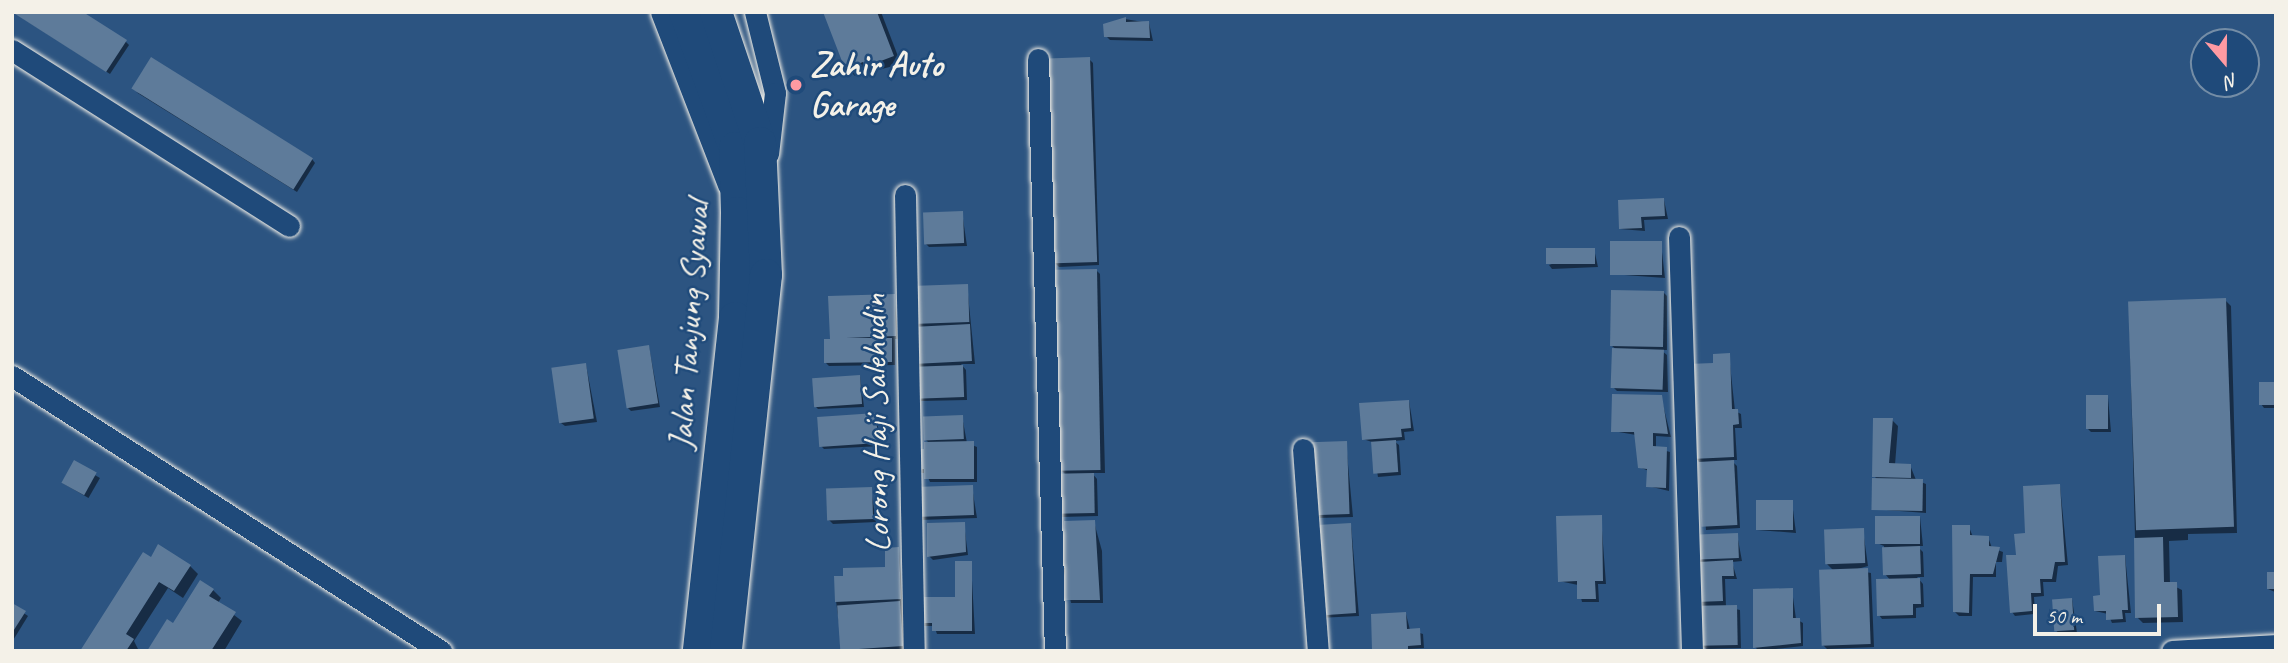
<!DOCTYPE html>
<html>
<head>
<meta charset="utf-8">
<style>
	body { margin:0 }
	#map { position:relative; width:2288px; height:663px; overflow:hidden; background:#2c5481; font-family:Caveat,sans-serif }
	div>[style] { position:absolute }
	.shadow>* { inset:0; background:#0007; transform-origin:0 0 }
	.building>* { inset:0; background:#5e7b9a; transform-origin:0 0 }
	.roads { filter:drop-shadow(0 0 2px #f4f1e8) drop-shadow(0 0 2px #f4f1e8) }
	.street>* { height:21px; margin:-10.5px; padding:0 10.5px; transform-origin:10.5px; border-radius:10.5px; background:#1f4a7a }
	.primary>* { height:32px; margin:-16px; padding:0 16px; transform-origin:16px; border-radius:16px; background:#1f4a7a }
	.dots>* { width:19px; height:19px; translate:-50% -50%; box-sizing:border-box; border:4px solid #1f4a7a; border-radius:50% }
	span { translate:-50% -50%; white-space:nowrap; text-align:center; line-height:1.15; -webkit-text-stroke:5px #1f4a7a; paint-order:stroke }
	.poi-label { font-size:35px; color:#f4f1e8; font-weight:700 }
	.left { translate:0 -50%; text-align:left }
	.street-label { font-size:35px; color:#f4f1e8 }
	.frame { position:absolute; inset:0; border:14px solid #f4f1e8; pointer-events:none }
	.north { position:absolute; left:2190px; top:28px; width:70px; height:70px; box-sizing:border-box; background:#1f4a7a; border:2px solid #748da6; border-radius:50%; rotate:160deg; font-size:19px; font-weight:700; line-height:28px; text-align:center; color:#f4f1e8 }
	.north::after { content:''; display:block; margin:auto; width:24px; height:32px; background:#ff9aa2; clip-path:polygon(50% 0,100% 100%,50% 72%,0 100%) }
	.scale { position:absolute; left:2033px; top:604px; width:128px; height:32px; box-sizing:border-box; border:4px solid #f4f1e8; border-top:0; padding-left:9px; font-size:21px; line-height:24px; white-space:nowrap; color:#f4f1e8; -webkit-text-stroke:5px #1f4a7a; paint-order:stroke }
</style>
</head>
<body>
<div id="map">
	<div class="shadow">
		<div style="clip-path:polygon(13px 12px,125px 41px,129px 45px,110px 74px)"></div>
		<div style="clip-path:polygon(825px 12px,881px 12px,901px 64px,855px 76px,847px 68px)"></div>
		<div style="clip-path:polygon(1125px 19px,1149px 23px,1153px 41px,1110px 40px,1106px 36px)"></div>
		<div style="clip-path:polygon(1089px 59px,1093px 63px,1099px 265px,1059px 267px,1055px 263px)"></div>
		<div style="clip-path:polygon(136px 92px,312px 159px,315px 163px,297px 192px)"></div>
		<div style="clip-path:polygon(1664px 200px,1668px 219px,1644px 220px,1645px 231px,1620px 229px)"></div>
		<div style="clip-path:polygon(962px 212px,967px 246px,929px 247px,925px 243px)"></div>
		<div style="clip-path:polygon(1661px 243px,1665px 278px,1611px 274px)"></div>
		<div style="clip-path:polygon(1594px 249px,1598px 267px,1552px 269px,1549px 265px)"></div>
		<div style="clip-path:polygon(1096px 270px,1100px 274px,1105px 473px,1092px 473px,1097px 479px,1098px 516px,1061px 517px,1067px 476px,1061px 470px)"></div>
		<div style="clip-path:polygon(967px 285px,975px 364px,961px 364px,966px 370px,967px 400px,921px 401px,912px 287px)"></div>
		<div style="clip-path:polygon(1663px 292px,1667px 296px,1667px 350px,1661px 350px,1667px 355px,1668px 392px,1617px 391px,1613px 387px,1617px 350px,1612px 346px)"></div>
		<div style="clip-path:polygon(894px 296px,899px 339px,895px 339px,895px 365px,829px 366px,826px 363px,831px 341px)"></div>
		<div style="clip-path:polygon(2225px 300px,2231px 306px,2237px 533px,2188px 534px,2188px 540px,2169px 541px,2170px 584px,2182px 590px,2183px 622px,2143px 623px,2137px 617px,2129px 302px)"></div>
		<div style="clip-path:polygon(649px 347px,660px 407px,631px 411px,627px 407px)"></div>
		<div style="clip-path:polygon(1729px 355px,1735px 411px,1741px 414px,1742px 428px,1735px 428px,1737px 460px,1731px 460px,1737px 466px,1740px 528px,1706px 530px,1699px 461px,1694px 458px,1715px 365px)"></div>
		<div style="clip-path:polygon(586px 365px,597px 422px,565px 426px,561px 423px)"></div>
		<div style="clip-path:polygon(860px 376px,864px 407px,818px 409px,815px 406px)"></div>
		<div style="clip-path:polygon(2276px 384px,2276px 408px,2264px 408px,2261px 404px)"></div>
		<div style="clip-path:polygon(1661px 397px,1671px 437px,1656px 436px,1656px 448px,1670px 452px,1669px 491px,1648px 486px,1649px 471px,1639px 467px,1636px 435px,1613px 431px)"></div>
		<div style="clip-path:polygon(2108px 397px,2111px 432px,2091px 432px,2088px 429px)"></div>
		<div style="clip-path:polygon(1409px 401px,1414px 431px,1404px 432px,1405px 440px,1394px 441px,1399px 445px,1401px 475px,1378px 477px,1372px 442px,1363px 439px)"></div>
		<div style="clip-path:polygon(876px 415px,881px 446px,824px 449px,820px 445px)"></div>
		<div style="clip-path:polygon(962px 416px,967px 443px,977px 447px,977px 482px,930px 482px,926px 473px,920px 473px,930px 444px,926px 440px)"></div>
		<div style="clip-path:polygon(1892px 420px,1898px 426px,1895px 465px,1910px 465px,1916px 480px,1926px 484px,1926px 513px,1873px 509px,1878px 480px,1874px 476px)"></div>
		<div style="clip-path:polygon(1346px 443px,1353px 517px,1318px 518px,1314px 515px)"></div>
		<div style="left:74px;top:463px;width:30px;height:23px;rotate:30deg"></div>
		<div style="clip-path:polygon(2060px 486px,2068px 565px,2058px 566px,2056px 582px,2043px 582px,2044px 596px,2034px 597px,2035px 614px,2015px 616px,2012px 612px,2018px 556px)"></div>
		<div style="clip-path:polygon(972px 487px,977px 518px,920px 520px,916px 516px)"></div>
		<div style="clip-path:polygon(871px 489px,876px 522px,833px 524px,829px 520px)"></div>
		<div style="clip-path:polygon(1792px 502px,1796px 533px,1757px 530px)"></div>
		<div style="clip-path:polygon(1601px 517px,1606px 584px,1598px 584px,1599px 602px,1582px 602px,1578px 585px,1559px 581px)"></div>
		<div style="clip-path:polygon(1920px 517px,1923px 546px,1917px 546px,1923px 552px,1924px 577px,1917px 577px,1923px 584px,1924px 607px,1916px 608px,1916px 618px,1882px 619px,1879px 615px,1891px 581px,1885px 574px,1884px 546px,1877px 543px)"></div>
		<div style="clip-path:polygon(1094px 522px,1102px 551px,1103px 603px,1071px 603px,1063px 567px)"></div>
		<div style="clip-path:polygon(964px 524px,968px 555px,933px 560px,929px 556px)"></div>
		<div style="clip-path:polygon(1351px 525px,1359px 616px,1318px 618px)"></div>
		<div style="clip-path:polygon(1969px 527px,1973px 537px,1988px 537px,1992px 548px,2003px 552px,2002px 562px,1996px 562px,1996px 577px,1973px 577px,1972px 616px,1959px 616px,1955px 612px)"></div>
		<div style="clip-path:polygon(1863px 530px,1868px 566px,1854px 570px,1871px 573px,1874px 647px,1827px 649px,1823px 645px,1834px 571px,1827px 564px)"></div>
		<div style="clip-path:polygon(1737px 534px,1742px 561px,1732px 562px,1737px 579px,1725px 579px,1726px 607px,1740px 610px,1741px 648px,1706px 649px,1702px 645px,1704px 608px,1698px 601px,1691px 560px,1701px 560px,1700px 536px)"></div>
		<div style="clip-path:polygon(899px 549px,906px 649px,843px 651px,836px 601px,887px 568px)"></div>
		<div style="clip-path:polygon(2125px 556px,2131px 613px,2125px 613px,2126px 622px,2112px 623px,2108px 614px,2095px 611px)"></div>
		<div style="clip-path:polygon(151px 559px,190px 566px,198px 574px,183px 598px,168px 588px,134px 641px,139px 651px,82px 651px)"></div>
		<div style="clip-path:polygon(971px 562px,975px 634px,937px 634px,934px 626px,922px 626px,918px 622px,957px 598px)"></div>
		<div style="clip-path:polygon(2276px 574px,2276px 613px,2275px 592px,2268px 589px)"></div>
		<div style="clip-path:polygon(213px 590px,221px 598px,218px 603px,242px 621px,224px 651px,149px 651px)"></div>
		<div style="clip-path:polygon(1792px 590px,1796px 619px,1803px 623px,1803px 646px,1759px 651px,1755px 647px)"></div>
		<div style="clip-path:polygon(2072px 599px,2077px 633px,2059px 634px,2056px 630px)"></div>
		<div style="clip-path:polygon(12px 605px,28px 616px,12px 642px)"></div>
		<div style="clip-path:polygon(1406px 614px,1410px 630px,1423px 634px,1424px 648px,1376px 651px)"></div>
	</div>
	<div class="building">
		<div style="clip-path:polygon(12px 12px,83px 12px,127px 40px,106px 72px)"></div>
		<div style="clip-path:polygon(823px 12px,877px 12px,894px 56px,865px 67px,863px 62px,845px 69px)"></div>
		<div style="clip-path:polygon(1126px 17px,1126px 22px,1149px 21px,1150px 38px,1104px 37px,1103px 24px)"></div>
		<div style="left:151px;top:57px;width:191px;height:37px;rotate:32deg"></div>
		<div style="left:1090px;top:57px;width:205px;height:42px;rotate:88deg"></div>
		<div style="clip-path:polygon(1664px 198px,1665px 216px,1641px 217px,1642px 228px,1619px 229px,1618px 200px)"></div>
		<div style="left:963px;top:211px;width:32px;height:40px;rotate:88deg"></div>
		<div style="left:1610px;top:241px;width:52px;height:34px"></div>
		<div style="left:1595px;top:248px;width:16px;height:49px;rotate:90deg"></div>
		<div style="left:1097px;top:269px;width:201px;height:42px;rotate:89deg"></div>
		<div style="left:968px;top:284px;width:38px;height:57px;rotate:88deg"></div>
		<div style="left:1611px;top:290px;width:53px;height:56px;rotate:1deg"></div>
		<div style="clip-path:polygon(895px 294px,896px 336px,846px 338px,892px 338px,892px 362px,824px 363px,824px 339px,830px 339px,828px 296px)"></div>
		<div style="left:2226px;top:298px;width:229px;height:98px;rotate:88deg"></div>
		<div style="left:970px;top:324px;width:37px;height:58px;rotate:87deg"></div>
		<div style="left:649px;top:345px;width:59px;height:32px;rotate:81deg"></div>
		<div style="left:1612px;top:348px;width:52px;height:40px;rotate:2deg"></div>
		<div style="clip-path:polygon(1730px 353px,1732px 409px,1738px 409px,1739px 424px,1733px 425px,1734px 457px,1692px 459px,1688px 364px,1713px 363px,1713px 354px)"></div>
		<div style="left:586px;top:363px;width:56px;height:35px;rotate:82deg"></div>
		<div style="left:963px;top:365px;width:32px;height:48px;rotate:88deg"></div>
		<div style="left:860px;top:375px;width:29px;height:48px;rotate:86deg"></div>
		<div style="left:2259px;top:382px;width:17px;height:23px"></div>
		<div style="clip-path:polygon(1612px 394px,1662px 395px,1668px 434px,1653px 433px,1653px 446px,1667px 447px,1666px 488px,1646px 487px,1647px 469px,1638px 468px,1634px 432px,1611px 432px)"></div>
		<div style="left:2086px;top:395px;width:22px;height:34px"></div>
		<div style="clip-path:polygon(1409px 400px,1411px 428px,1401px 429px,1402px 437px,1362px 440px,1359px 403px)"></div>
		<div style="left:876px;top:413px;width:30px;height:59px;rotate:86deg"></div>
		<div style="left:963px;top:415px;width:24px;height:40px;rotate:88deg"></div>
		<div style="clip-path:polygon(1873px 418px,1893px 418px,1889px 463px,1911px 464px,1911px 478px,1872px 477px)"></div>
		<div style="left:1396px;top:440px;width:32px;height:25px;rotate:86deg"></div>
		<div style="clip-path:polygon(974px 441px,974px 479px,924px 479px,924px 469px,914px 470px,914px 449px,924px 449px,924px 442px)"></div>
		<div style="left:1347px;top:441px;width:73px;height:37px;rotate:88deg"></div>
		<div style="left:74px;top:460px;width:26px;height:26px;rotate:29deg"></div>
		<div style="left:1734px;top:460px;width:65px;height:36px;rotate:87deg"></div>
		<div style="left:1094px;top:473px;width:40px;height:39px;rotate:89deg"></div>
		<div style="left:1872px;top:478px;width:51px;height:32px;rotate:1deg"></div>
		<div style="clip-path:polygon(2060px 484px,2065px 562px,2055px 562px,2052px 579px,2040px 579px,2041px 593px,2031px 593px,2032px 611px,2010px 613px,2006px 555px,2016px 555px,2014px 534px,2025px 533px,2023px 486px)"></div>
		<div style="left:973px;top:485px;width:30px;height:59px;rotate:88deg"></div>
		<div style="left:872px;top:487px;width:32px;height:46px;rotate:88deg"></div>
		<div style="left:1756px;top:500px;width:37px;height:30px"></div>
		<div style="clip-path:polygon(1602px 515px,1603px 581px,1595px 581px,1596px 599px,1577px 599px,1577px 581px,1558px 582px,1556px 516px)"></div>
		<div style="left:1875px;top:516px;width:45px;height:28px"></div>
		<div style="clip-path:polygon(1095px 520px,1100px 600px,1065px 600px,1065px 568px,1061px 568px,1064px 521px)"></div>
		<div style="clip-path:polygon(965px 522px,966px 552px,927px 557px,927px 523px)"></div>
		<div style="clip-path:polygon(1351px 523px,1356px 613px,1313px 616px,1317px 525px)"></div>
		<div style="clip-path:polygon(1952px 525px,1970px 525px,1970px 535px,1989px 536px,1989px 546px,2000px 547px,1993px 574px,1970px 574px,1969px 613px,1953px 612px)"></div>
		<div style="left:1864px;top:528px;width:35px;height:40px;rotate:88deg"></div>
		<div style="left:1738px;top:533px;width:25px;height:40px;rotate:88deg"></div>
		<div style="clip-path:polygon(2163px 537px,2164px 582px,2177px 582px,2178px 617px,2135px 618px,2134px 538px)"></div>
		<div style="clip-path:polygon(158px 544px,191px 565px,174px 591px,159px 582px,126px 634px,134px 639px,126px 651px,80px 651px,143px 552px,151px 557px)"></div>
		<div style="left:1920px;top:546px;width:28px;height:38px;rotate:88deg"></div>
		<div style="clip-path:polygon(899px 547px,901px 599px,835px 602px,834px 576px,843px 576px,843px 568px,885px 567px,885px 548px)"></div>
		<div style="clip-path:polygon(2125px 555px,2128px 610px,2122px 610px,2123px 619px,2106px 620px,2106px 611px,2094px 611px,2093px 596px,2100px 595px,2098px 556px)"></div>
		<div style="clip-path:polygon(1733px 560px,1734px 576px,1722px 576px,1723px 601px,1696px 602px,1699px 562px)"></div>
		<div style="clip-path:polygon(955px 561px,972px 561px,972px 631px,932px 631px,932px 623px,917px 623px,916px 597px,955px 597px)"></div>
		<div style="left:1868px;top:568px;width:76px;height:49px;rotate:88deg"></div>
		<div style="left:2267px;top:572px;width:9px;height:17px"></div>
		<div style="clip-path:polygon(1920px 578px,1921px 604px,1913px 604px,1913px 615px,1877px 616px,1876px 579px)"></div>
		<div style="clip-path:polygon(200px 580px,214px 589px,209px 596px,236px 612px,211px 651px,147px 651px,167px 619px,173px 623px)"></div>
		<div style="clip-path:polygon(1793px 588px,1793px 618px,1800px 618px,1801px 643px,1753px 648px,1753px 589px)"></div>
		<div style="left:2072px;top:598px;width:32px;height:20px;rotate:86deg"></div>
		<div style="left:900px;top:601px;width:45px;height:63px;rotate:86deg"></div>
		<div style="clip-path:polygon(12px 603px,26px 611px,12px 633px)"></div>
		<div style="left:1737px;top:605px;width:40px;height:38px;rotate:89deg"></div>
		<div style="clip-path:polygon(1406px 612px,1407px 629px,1420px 628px,1421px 645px,1408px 646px,1408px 651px,1372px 650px,1371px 614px)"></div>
	</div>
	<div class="roads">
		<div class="street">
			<div style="left:661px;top:12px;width:186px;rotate:68.8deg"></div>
			<div style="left:755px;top:12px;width:83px;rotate:76.1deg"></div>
			<div style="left:775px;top:93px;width:61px;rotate:96.5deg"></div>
			<div style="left:12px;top:50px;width:328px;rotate:32.4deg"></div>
			<div style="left:1038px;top:59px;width:592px;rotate:88.36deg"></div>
			<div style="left:905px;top:195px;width:456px;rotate:88.9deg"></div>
			<div style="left:1679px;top:237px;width:414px;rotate:88.2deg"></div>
			<div style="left:12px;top:376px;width:510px;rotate:32.66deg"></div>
			<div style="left:1303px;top:449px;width:203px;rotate:85.8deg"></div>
			<div style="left:2172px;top:651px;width:104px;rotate:-3.3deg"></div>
		</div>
		<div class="primary">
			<div style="left:685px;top:12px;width:145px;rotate:69.8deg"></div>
			<div style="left:735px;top:148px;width:65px;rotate:88.2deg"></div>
			<div style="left:737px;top:213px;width:105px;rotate:91.1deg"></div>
			<div style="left:735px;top:318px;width:335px;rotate:96.2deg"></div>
			<div style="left:716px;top:12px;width:138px;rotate:71.4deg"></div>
			<div style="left:760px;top:143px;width:132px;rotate:87.4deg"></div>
			<div style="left:766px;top:275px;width:378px;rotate:96.1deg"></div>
		</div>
	</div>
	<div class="dots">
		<div style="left:796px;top:85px;background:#ff9aa2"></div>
	</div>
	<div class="poi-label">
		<span class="left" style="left:810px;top:85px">Zahir Auto<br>Garage</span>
	</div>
	<div class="street-label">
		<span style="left:689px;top:325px;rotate:-86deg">Jalan Tanjung Syawal</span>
		<span style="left:876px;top:423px;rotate:-91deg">Lorong Haji Salehudin</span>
	</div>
	<div class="frame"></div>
	<div class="north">N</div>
	<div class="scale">50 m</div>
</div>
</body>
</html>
